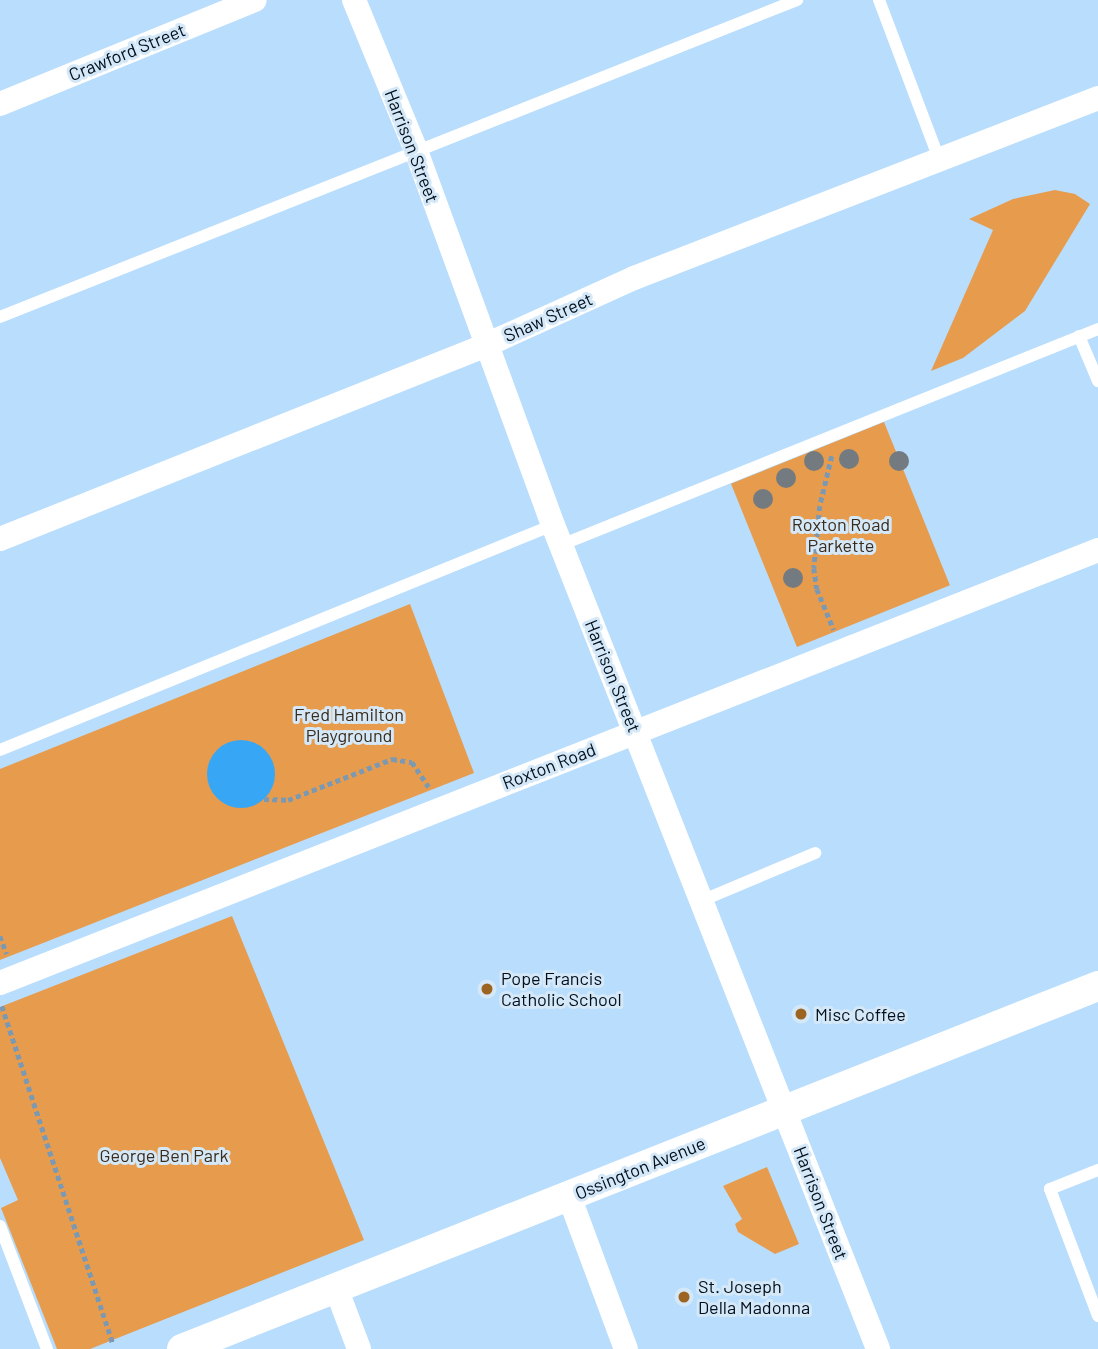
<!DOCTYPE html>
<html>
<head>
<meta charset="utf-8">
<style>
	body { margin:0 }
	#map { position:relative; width:1098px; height:1349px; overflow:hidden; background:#b8ddfd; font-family:Barlow,sans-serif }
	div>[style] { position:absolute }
	.green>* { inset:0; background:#e79c4d; transform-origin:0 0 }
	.water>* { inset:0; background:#37a6f5 }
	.round { border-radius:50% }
	.path>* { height:4.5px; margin-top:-2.25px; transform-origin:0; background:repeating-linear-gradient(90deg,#7c99b3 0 5px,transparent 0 8.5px) }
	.service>* { height:12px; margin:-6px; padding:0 6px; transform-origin:6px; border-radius:6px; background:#fff }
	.minor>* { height:24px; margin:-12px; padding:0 12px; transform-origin:12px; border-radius:12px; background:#fff }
	.tertiary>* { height:30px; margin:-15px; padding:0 15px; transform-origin:15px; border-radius:15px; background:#fff }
	.trees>* { width:20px; height:20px; margin:-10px; border-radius:50%; background:#737b81 }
	.dots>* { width:19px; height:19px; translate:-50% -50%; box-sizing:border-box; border:4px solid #d5e8f8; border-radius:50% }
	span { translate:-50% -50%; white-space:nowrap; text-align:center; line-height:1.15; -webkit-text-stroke:6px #d5e8f8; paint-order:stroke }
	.street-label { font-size:18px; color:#010f1c }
	.park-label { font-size:18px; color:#3b2b1b }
	.poi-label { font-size:18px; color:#010f1c }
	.left { translate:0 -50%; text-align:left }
</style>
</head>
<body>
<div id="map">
	<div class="green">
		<div style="clip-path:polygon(1055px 190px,1075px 194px,1090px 204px,1025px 311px,963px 358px,931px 371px,993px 230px,969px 219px,1013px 199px)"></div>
		<div style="left:884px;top:422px;width:176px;height:165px;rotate:68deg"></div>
		<div style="clip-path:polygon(410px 604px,474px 773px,0 960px,0 769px)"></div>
		<div style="clip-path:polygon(232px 916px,364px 1240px,90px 1349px,57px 1349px,1px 1208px,18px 1200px,0 1158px,0 1007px)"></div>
		<div style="clip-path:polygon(767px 1167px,799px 1244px,775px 1254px,738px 1232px,735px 1224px,742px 1219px,723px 1186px)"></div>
	</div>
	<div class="water">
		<div class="round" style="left:207px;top:740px;width:68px;height:68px"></div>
	</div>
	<div class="path">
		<div style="left:832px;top:456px;width:51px;rotate:103.5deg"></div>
		<div style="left:820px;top:506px;width:62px;rotate:95.5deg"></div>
		<div style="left:814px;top:568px;width:21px;rotate:82deg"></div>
		<div style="left:817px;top:589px;width:44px;rotate:67.5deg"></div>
		<div style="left:264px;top:799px;width:24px;rotate:2deg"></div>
		<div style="left:288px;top:800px;width:112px;rotate:-21.5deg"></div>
		<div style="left:392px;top:759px;width:20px;rotate:9deg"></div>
		<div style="left:412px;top:762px;width:30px;rotate:56deg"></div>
		<div style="left:0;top:936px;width:19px;rotate:69deg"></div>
		<div style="left:2px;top:1006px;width:356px;rotate:71.8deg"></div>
	</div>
	<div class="service">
		<div style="left:879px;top:0;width:170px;rotate:69.3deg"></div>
		<div style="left:0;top:317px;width:858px;rotate:-21.69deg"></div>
		<div style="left:1079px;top:336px;width:49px;rotate:67.1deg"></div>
		<div style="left:561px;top:545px;width:579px;rotate:-21.91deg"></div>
		<div style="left:0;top:750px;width:597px;rotate:-22.14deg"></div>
		<div style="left:701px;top:901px;width:124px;rotate:-22.8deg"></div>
		<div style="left:0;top:1226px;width:132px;rotate:69.1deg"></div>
		<div style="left:1098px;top:1316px;width:136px;rotate:-110.7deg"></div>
		<div style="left:1050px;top:1189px;width:52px;rotate:-21.6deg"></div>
	</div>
	<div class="minor">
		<div style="left:354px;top:0;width:160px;rotate:67.6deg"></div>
		<div style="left:415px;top:148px;width:401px;rotate:69.9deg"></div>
		<div style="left:553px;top:525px;width:886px;rotate:68.47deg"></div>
		<div style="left:0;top:104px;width:275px;rotate:-22.2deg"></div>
		<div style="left:0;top:539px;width:521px;rotate:-21.74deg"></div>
		<div style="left:484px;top:346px;width:165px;rotate:-24.4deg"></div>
		<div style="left:634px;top:278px;width:498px;rotate:-21.2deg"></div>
		<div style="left:0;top:983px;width:1180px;rotate:-21.52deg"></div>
		<div style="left:569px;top:1196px;width:163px;rotate:69.6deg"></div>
		<div style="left:336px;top:1288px;width:65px;rotate:69.3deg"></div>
	</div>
	<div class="tertiary">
		<div style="left:182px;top:1349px;width:985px;rotate:-21.62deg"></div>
	</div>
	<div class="trees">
		<div style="left:849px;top:459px"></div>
		<div style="left:814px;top:461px"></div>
		<div style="left:899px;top:461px"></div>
		<div style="left:786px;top:478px"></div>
		<div style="left:763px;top:499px"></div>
		<div style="left:793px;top:578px"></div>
	</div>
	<div class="dots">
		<div style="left:487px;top:989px;background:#9c6321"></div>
		<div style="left:801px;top:1014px;background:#9c6321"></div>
		<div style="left:684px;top:1297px;background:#9c6321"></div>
	</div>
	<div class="street-label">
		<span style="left:127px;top:52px;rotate:-22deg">Crawford Street</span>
		<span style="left:412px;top:146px;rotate:69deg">Harrison Street</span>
		<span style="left:548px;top:317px;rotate:-24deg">Shaw Street</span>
		<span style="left:613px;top:676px;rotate:68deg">Harrison Street</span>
		<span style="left:549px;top:766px;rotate:-21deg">Roxton Road</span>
		<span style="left:640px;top:1168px;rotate:-22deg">Ossington Avenue</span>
		<span style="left:821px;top:1203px;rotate:69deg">Harrison Street</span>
	</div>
	<div class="park-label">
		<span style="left:841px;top:535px">Roxton Road<br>Parkette</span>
		<span style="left:349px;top:725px">Fred Hamilton<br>Playground</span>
		<span style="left:164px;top:1155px">George Ben Park</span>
	</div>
	<div class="poi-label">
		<span class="left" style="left:501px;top:989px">Pope Francis<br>Catholic School</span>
		<span class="left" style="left:815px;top:1014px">Misc Coffee</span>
		<span class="left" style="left:698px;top:1297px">St. Joseph<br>Della Madonna</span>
	</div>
</div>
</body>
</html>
